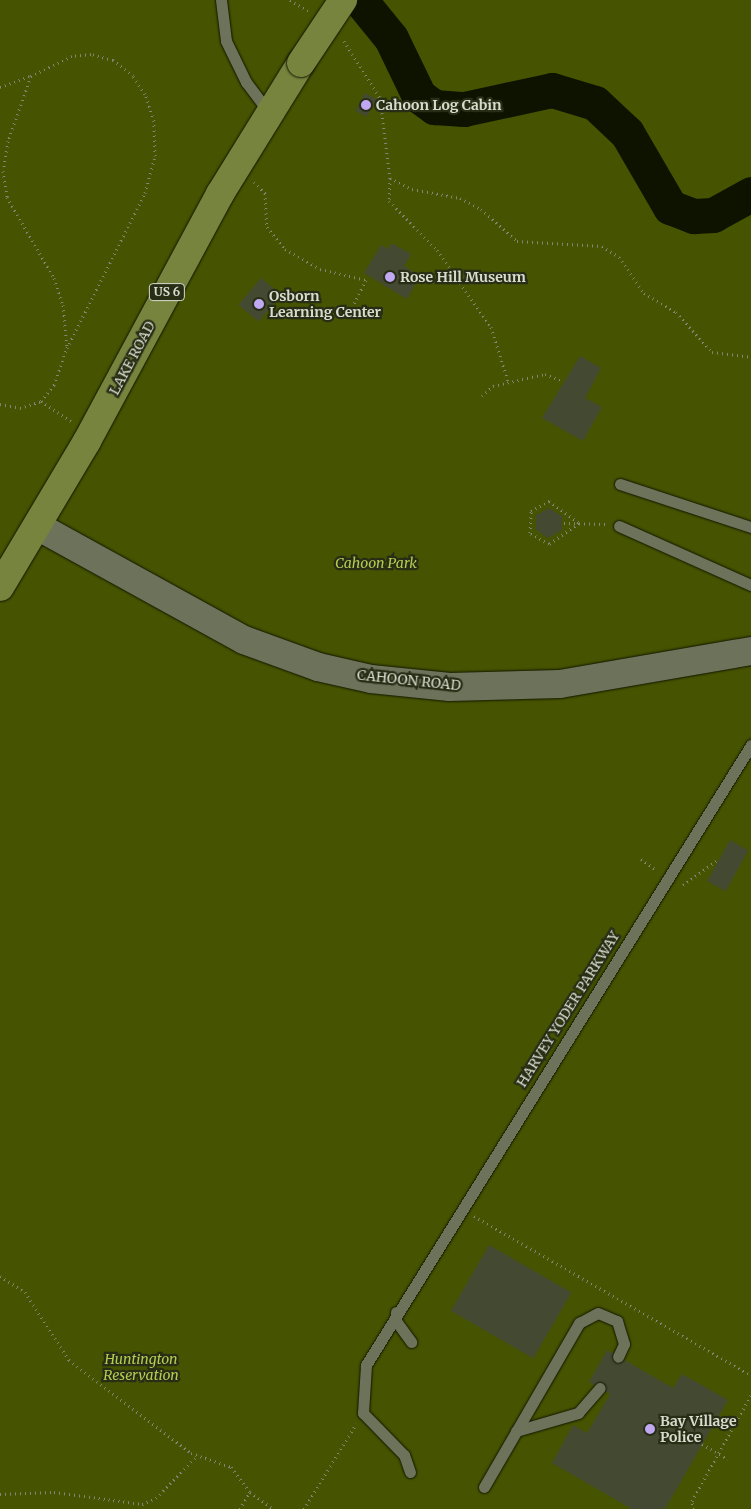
<!DOCTYPE html>
<html>
<head>
<meta charset="utf-8">
<style>
	body { margin:0 }
	#map { position:relative; width:751px; height:1509px; overflow:hidden; background:#282d16; font-family:Merriweather,serif }
	div>[style] { position:absolute }
	.green>* { inset:0; background:#465301; transform-origin:0 0 }
	.river>* { height:35px; margin:-17.5px; padding:0 17.5px; transform-origin:17.5px; border-radius:17.5px; background:#0e1300 }
	.building>* { inset:0; background:#444a32; transform-origin:0 0 }
	.path>* { height:3px; margin-top:-1.5px; transform-origin:0; background:repeating-linear-gradient(90deg,#828674 0 1px,transparent 0 5px) }
	.roads { filter:drop-shadow(0 0 1px #111502) drop-shadow(0 0 1px #111502) }
	.lane>* { height:11px; margin:-5.5px; padding:0 5.5px; transform-origin:5.5px; border-radius:5.5px; background:#6d735a }
	.secondary>* { height:28px; margin:-14px; padding:0 14px; transform-origin:14px; border-radius:14px; background:#6d735a }
	.primary>* { height:28px; margin:-14px; padding:0 14px; transform-origin:14px; border-radius:14px; background:#77843e }
	.bridges { filter:drop-shadow(0 0 1px #111502) drop-shadow(0 0 1px #111502) }
	.primary-bridge>* { height:28px; margin:-14px; padding:0 14px; transform-origin:14px; border-radius:14px; background:#77843e }
	.dots>* { width:14px; height:14px; translate:-50% -50%; box-sizing:border-box; border:2px solid #282d16; border-radius:50% }
	span { translate:-50% -50%; white-space:nowrap; text-align:center; line-height:1.15; -webkit-text-stroke:4.5px #282d16; paint-order:stroke }
	.shield-label span { padding:1px 4px; background:#282d16; border:1px solid; border-radius:4px; -webkit-text-stroke-width:0 }
	.shield-label { font-size:12px; color:#d8dcce; font-weight:700 }
	.poi-label { font-size:14px; color:#d8dcce; font-weight:700 }
	.left { translate:0 -50%; text-align:left }
	.street-label { font-size:14px; color:#d8dcce }
	.park-label { font-size:14px; color:#b4cc50; font-style:italic }
</style>
</head>
<body>
<div id="map">
	<div class="green">
		<div style="left:0;top:0;width:751px;height:1509px"></div>
	</div>
	<div class="river">
		<div style="left:360px;top:0;width:49px;rotate:50.8deg"></div>
		<div style="left:391px;top:38px;width:64px;rotate:64.2deg"></div>
		<div style="left:419px;top:96px;width:19px;rotate:36deg"></div>
		<div style="left:434px;top:107px;width:30px;rotate:4deg"></div>
		<div style="left:464px;top:109px;width:90px;rotate:-12.2deg"></div>
		<div style="left:552px;top:90px;width:45px;rotate:16.8deg"></div>
		<div style="left:595px;top:103px;width:44px;rotate:43.2deg"></div>
		<div style="left:627px;top:133px;width:86px;rotate:59.8deg"></div>
		<div style="left:670px;top:207px;width:26px;rotate:21deg"></div>
		<div style="left:694px;top:216px;width:19px;rotate:-3deg"></div>
		<div style="left:713px;top:215px;width:43px;rotate:-28.9deg"></div>
	</div>
	<div class="building">
		<div style="left:365px;top:93px;width:13px;height:20px;rotate:29deg"></div>
		<div style="clip-path:polygon(391px 243px,411px 254px,404px 266px,420px 276px,407px 299px,364px 273px,381px 245px,388px 249px)"></div>
		<div style="left:261px;top:278px;width:26px;height:35px;rotate:40deg"></div>
		<div style="clip-path:polygon(580px 356px,601px 368px,585px 398px,602px 407px,583px 441px,542px 418px)"></div>
		<div style="clip-path:polygon(549px 508px,562px 516px,562px 530px,548px 538px,536px 530px,536px 515px)"></div>
		<div style="left:730px;top:840px;width:21px;height:47px;rotate:29deg"></div>
		<div style="left:489px;top:1245px;width:95px;height:76px;rotate:30deg"></div>
		<div style="clip-path:polygon(607px 1350px,673px 1388px,682px 1374px,728px 1400px,665px 1509px,632px 1509px,552px 1463px,573px 1425px,587px 1433px,610px 1394px,589px 1382px)"></div>
	</div>
	<div class="path">
		<div style="left:290px;top:0;width:21px;rotate:31deg"></div>
		<div style="left:344px;top:41px;width:67px;rotate:57.7deg"></div>
		<div style="left:380px;top:98px;width:81px;rotate:82.9deg"></div>
		<div style="left:390px;top:178px;width:25px;rotate:27deg"></div>
		<div style="left:412px;top:189px;width:49px;rotate:10.6deg"></div>
		<div style="left:460px;top:198px;width:24px;rotate:28deg"></div>
		<div style="left:481px;top:209px;width:48px;rotate:41.6deg"></div>
		<div style="left:517px;top:241px;width:85px;rotate:3.4deg"></div>
		<div style="left:602px;top:246px;width:20px;rotate:33deg"></div>
		<div style="left:619px;top:257px;width:44px;rotate:55.2deg"></div>
		<div style="left:644px;top:293px;width:37px;rotate:31deg"></div>
		<div style="left:676px;top:312px;width:54px;rotate:48deg"></div>
		<div style="left:712px;top:352px;width:39px;rotate:7deg"></div>
		<div style="left:0;top:87px;width:33px;rotate:-20deg"></div>
		<div style="left:390px;top:178px;width:23px;rotate:92deg"></div>
		<div style="left:389px;top:201px;width:69px;rotate:45.6deg"></div>
		<div style="left:437px;top:250px;width:94px;rotate:55deg"></div>
		<div style="left:491px;top:327px;width:60px;rotate:72.5deg"></div>
		<div style="left:254px;top:182px;width:16px;rotate:45deg"></div>
		<div style="left:265px;top:193px;width:34px;rotate:87deg"></div>
		<div style="left:267px;top:227px;width:28px;rotate:51deg"></div>
		<div style="left:285px;top:249px;width:40px;rotate:29.7deg"></div>
		<div style="left:320px;top:269px;width:47px;rotate:13.4deg"></div>
		<div style="left:366px;top:280px;width:37px;rotate:117deg"></div>
		<div style="left:482px;top:396px;width:15px;rotate:-42deg"></div>
		<div style="left:493px;top:386px;width:53px;rotate:-13deg"></div>
		<div style="left:545px;top:374px;width:19px;rotate:21deg"></div>
		<div style="left:41px;top:401px;width:36px;rotate:34deg"></div>
		<div style="left:0;top:404px;width:20px;rotate:11deg"></div>
		<div style="left:20px;top:408px;width:22px;rotate:-18deg"></div>
		<div style="left:41px;top:401px;width:21px;rotate:-51deg"></div>
		<div style="left:54px;top:385px;width:39px;rotate:-71deg"></div>
		<div style="left:67px;top:348px;width:174px;rotate:-63.3deg"></div>
		<div style="left:145px;top:193px;width:38px;rotate:-75deg"></div>
		<div style="left:155px;top:156px;width:35px;rotate:-92deg"></div>
		<div style="left:154px;top:121px;width:28px;rotate:-108deg"></div>
		<div style="left:145px;top:94px;width:22px;rotate:-124deg"></div>
		<div style="left:133px;top:76px;width:26px;rotate:-141deg"></div>
		<div style="left:113px;top:60px;width:23px;rotate:-165deg"></div>
		<div style="left:91px;top:54px;width:19px;rotate:174deg"></div>
		<div style="left:72px;top:56px;width:46px;rotate:154deg"></div>
		<div style="left:31px;top:76px;width:69px;rotate:109.5deg"></div>
		<div style="left:8px;top:141px;width:30px;rotate:99deg"></div>
		<div style="left:3px;top:171px;width:26px;rotate:81deg"></div>
		<div style="left:7px;top:197px;width:94px;rotate:59.9deg"></div>
		<div style="left:54px;top:278px;width:28px;rotate:72deg"></div>
		<div style="left:63px;top:305px;width:43px;rotate:84.7deg"></div>
		<div style="left:549px;top:501px;width:37px;rotate:36deg"></div>
		<div style="left:579px;top:523px;width:37px;rotate:145deg"></div>
		<div style="left:549px;top:544px;width:22px;rotate:-150deg"></div>
		<div style="left:530px;top:533px;width:22px;rotate:-87deg"></div>
		<div style="left:531px;top:511px;width:21px;rotate:-29deg"></div>
		<div style="left:564px;top:523px;width:42px;rotate:1.4deg"></div>
		<div style="left:641px;top:859px;width:19px;rotate:35deg"></div>
		<div style="left:683px;top:885px;width:41px;rotate:-36deg"></div>
		<div style="left:474px;top:1216px;width:319px;rotate:29.9deg"></div>
		<div style="left:0;top:1276px;width:30px;rotate:33deg"></div>
		<div style="left:25px;top:1292px;width:81px;rotate:57.1deg"></div>
		<div style="left:69px;top:1360px;width:153px;rotate:37.3deg"></div>
		<div style="left:191px;top:1453px;width:42px;rotate:19.3deg"></div>
		<div style="left:231px;top:1467px;width:31px;rotate:53deg"></div>
		<div style="left:250px;top:1492px;width:29px;rotate:36deg"></div>
		<div style="left:702px;top:1444px;width:30px;rotate:30deg"></div>
		<div style="left:0;top:1494px;width:54px;rotate:-2.1deg"></div>
		<div style="left:54px;top:1492px;width:89px;rotate:7.8deg"></div>
		<div style="left:142px;top:1504px;width:15px;rotate:-23deg"></div>
		<div style="left:156px;top:1498px;width:60px;rotate:-45.7deg"></div>
		<div style="left:240px;top:1509px;width:20px;rotate:-60deg"></div>
		<div style="left:304px;top:1509px;width:100px;rotate:-58.5deg"></div>
		<div style="left:693px;top:1509px;width:8px;rotate:-97deg"></div>
		<div style="left:692px;top:1501px;width:121px;rotate:-60.9deg"></div>
	</div>
	<div class="roads">
		<div class="lane">
			<div style="left:221px;top:0;width:41px;rotate:83deg"></div>
			<div style="left:226px;top:41px;width:46px;rotate:64deg"></div>
			<div style="left:246px;top:82px;width:39px;rotate:53deg"></div>
			<div style="left:620px;top:484px;width:138px;rotate:18.2deg"></div>
			<div style="left:619px;top:526px;width:145px;rotate:24.1deg"></div>
			<div style="left:396px;top:1312px;width:9px;rotate:90deg"></div>
			<div style="left:396px;top:1321px;width:26px;rotate:54deg"></div>
			<div style="left:516px;top:1431px;width:65px;rotate:-16.2deg"></div>
			<div style="left:578px;top:1413px;width:33px;rotate:-49deg"></div>
			<div style="left:410px;top:1472px;width:18px;rotate:-109deg"></div>
			<div style="left:404px;top:1455px;width:59px;rotate:-134.3deg"></div>
			<div style="left:363px;top:1413px;width:48px;rotate:-86.4deg"></div>
			<div style="left:366px;top:1365px;width:730px;rotate:-58.16deg"></div>
			<div style="left:484px;top:1487px;width:190px;rotate:-59.9deg"></div>
			<div style="left:579px;top:1323px;width:21px;rotate:-28deg"></div>
			<div style="left:598px;top:1313px;width:21px;rotate:23deg"></div>
			<div style="left:617px;top:1321px;width:24px;rotate:73deg"></div>
			<div style="left:624px;top:1344px;width:14px;rotate:115deg"></div>
		</div>
		<div class="secondary">
			<div style="left:39px;top:527px;width:234px;rotate:28.9deg"></div>
			<div style="left:244px;top:640px;width:79px;rotate:20deg"></div>
			<div style="left:318px;top:667px;width:54px;rotate:12.8deg"></div>
			<div style="left:371px;top:679px;width:79px;rotate:5.8deg"></div>
			<div style="left:450px;top:687px;width:110px;rotate:-1.6deg"></div>
			<div style="left:560px;top:684px;width:194px;rotate:-9.8deg"></div>
		</div>
		<div class="primary">
			<div style="left:0;top:587px;width:170px;rotate:-59.2deg"></div>
			<div style="left:87px;top:441px;width:281px;rotate:-61.7deg"></div>
			<div style="left:220px;top:194px;width:154px;rotate:-58.3deg"></div>
		</div>
	</div>
	<div class="bridges">
		<div class="primary-bridge">
			<div style="left:301px;top:63px;width:76px;rotate:-56.3deg"></div>
		</div>
	</div>
	<div class="dots">
		<div style="left:366px;top:105px;background:#c1a8f3"></div>
		<div style="left:390px;top:277px;background:#c1a8f3"></div>
		<div style="left:259px;top:304px;background:#c1a8f3"></div>
		<div style="left:650px;top:1429px;background:#c1a8f3"></div>
	</div>
	<div class="shield-label">
		<span style="left:167px;top:292px">US 6</span>
	</div>
	<div class="poi-label">
		<span class="left" style="left:376px;top:105px">Cahoon Log Cabin</span>
		<span class="left" style="left:400px;top:277px">Rose Hill Museum</span>
		<span class="left" style="left:269px;top:304px">Osborn<br>Learning Center</span>
		<span class="left" style="left:660px;top:1429px">Bay Village<br>Police</span>
	</div>
	<div class="street-label">
		<span style="left:132px;top:358px;rotate:-62deg">LAKE ROAD</span>
		<span style="left:409px;top:680px;rotate:6deg">CAHOON ROAD</span>
		<span style="left:568px;top:1009px;rotate:-58deg">HARVEY YODER PARKWAY</span>
	</div>
	<div class="park-label">
		<span style="left:376px;top:563px">Cahoon Park</span>
		<span style="left:141px;top:1367px">Huntington<br>Reservation</span>
	</div>
</div>
</body>
</html>
